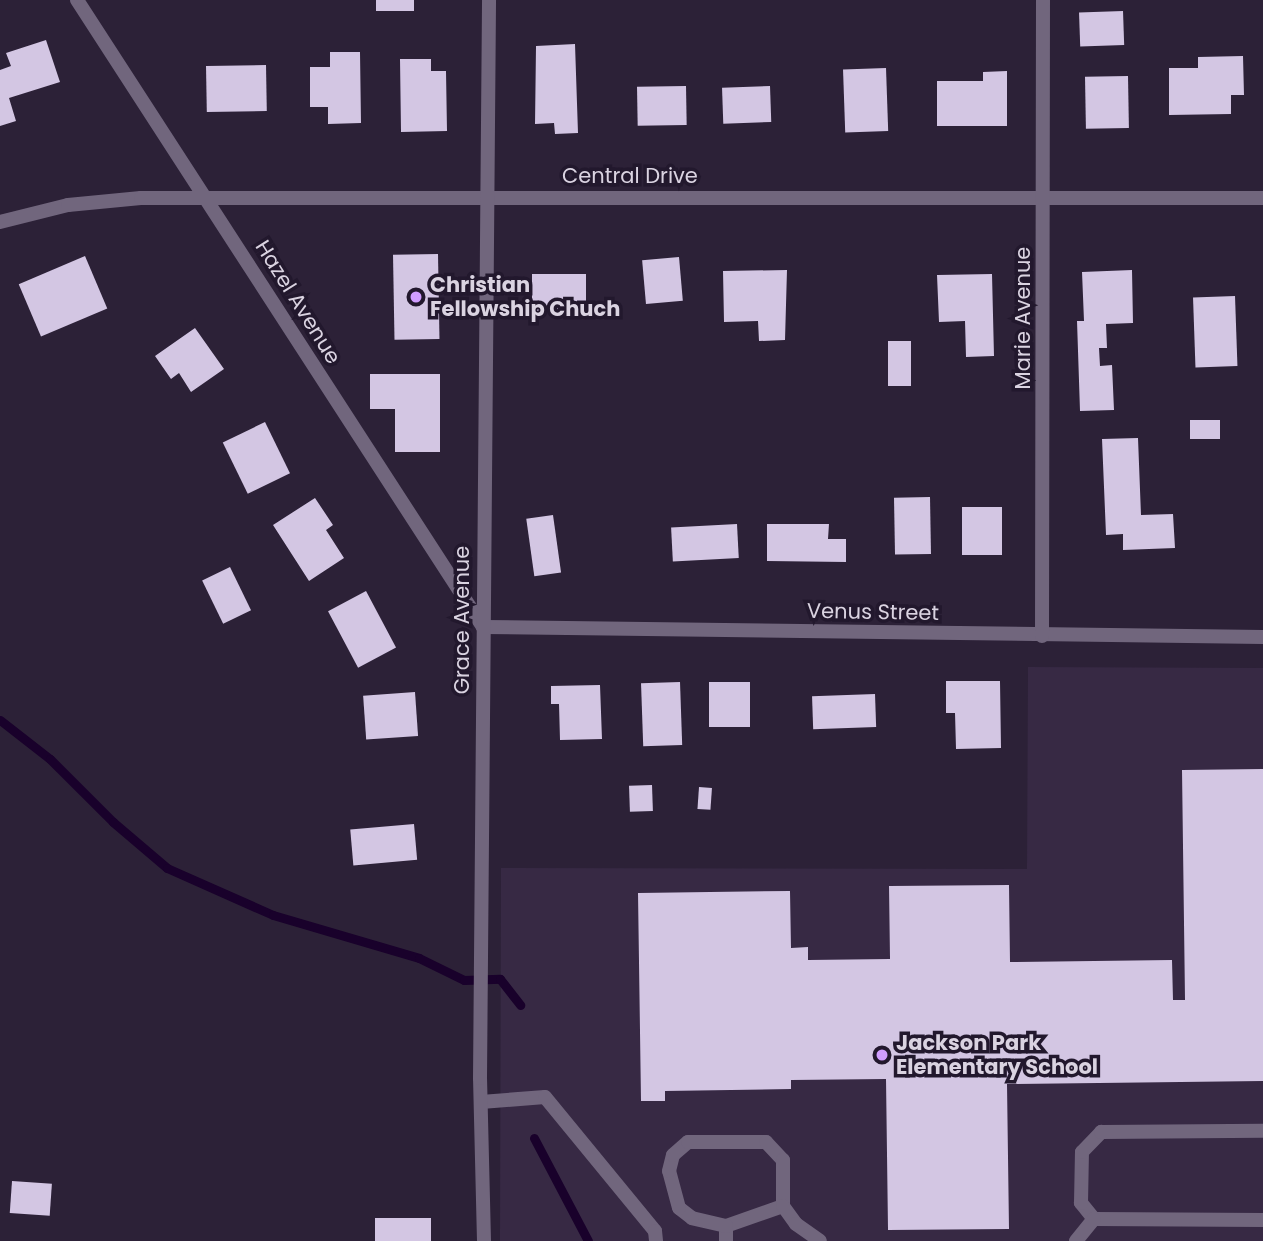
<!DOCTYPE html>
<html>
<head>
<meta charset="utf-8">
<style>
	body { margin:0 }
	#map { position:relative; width:1263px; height:1241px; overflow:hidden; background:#2c2137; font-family:Poppins,sans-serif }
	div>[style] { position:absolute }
	.built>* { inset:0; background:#372944 }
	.stream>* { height:9px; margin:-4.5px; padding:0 4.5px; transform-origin:4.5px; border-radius:4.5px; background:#19012b }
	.building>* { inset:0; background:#d3c6e3; transform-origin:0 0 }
	.service>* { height:14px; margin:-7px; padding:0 7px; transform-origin:7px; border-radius:7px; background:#71667d }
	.minor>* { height:14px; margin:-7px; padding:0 7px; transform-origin:7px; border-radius:7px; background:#71667d }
	.dots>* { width:19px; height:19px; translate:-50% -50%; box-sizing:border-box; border:4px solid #22182d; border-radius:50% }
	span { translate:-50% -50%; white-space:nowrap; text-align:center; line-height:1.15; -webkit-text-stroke:7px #22182d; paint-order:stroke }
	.street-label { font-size:21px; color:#dad3e1 }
	.poi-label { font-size:21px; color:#dad3e1; font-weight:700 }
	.left { translate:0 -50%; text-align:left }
</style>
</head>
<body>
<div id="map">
	<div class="built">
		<div style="clip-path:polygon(1028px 667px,1263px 668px,1263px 1241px,500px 1241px,501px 868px,1027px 869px)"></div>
	</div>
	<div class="stream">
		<div style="left:0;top:720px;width:63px;rotate:38deg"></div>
		<div style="left:50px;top:759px;width:89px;rotate:45deg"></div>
		<div style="left:113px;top:822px;width:71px;rotate:40.4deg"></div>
		<div style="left:167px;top:868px;width:116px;rotate:23.9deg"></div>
		<div style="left:273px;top:915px;width:152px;rotate:16.4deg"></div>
		<div style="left:419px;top:958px;width:50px;rotate:26.1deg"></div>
		<div style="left:464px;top:980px;width:36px;rotate:-2deg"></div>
		<div style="left:500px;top:979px;width:33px;rotate:52deg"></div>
		<div style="left:534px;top:1138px;width:116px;rotate:62.3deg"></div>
	</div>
	<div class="building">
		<div style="left:376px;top:0;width:38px;height:11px"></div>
		<div style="left:1123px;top:11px;width:34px;height:44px;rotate:88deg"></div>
		<div style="clip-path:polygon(46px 40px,60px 82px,9px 98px,16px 121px,0 126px,0 70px,11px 66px,6px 53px)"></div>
		<div style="clip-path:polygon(575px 44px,578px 133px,555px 134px,554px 123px,535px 124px,536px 46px)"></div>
		<div style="clip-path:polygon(330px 52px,360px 52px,361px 123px,328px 124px,328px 107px,310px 107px,310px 67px,330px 67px)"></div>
		<div style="clip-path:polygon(1243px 56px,1244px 95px,1231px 95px,1231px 114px,1169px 115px,1169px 68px,1198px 68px,1198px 57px)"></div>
		<div style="clip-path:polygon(400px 59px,431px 59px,431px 71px,446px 71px,447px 131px,401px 132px)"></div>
		<div style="left:266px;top:65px;width:46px;height:60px;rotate:89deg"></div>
		<div style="left:886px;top:68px;width:63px;height:43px;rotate:88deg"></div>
		<div style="clip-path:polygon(1007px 71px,1007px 126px,937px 126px,937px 81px,983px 81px,983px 72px)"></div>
		<div style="left:1128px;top:76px;width:52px;height:43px;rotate:89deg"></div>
		<div style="left:686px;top:86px;width:39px;height:49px;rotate:89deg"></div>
		<div style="left:770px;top:86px;width:36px;height:48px;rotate:88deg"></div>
		<div style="left:438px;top:254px;width:85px;height:45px;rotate:89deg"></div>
		<div style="left:85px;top:256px;width:57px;height:72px;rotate:67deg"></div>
		<div style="left:679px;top:257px;width:44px;height:37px;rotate:85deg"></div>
		<div style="clip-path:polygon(787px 270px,785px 340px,759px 341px,758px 321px,724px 322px,723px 271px)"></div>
		<div style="clip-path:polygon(1132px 270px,1133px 323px,1106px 324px,1107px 348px,1099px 348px,1100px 366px,1112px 365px,1114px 410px,1080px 411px,1077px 321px,1084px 321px,1082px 272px)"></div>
		<div style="left:532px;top:274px;width:54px;height:37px"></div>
		<div style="clip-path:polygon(992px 274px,994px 356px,966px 357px,965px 321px,939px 322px,937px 275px)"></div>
		<div style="left:1235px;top:296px;width:70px;height:42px;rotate:88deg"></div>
		<div style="clip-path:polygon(195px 328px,224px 369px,191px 392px,179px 373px,171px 379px,155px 356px)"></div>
		<div style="left:888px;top:341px;width:23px;height:45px"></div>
		<div style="clip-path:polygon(370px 374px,440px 374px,440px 452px,395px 452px,395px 409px,370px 409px)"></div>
		<div style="left:1190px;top:420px;width:30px;height:19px"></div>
		<div style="left:265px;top:422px;width:57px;height:47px;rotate:64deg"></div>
		<div style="clip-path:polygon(1138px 438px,1141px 515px,1173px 514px,1175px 548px,1123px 550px,1123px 534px,1106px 535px,1102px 439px)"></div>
		<div style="left:930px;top:497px;width:57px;height:36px;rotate:89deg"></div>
		<div style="clip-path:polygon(315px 498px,333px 525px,326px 530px,344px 558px,309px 581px,273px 525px)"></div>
		<div style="left:962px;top:507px;width:40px;height:48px"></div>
		<div style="left:553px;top:515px;width:58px;height:27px;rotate:82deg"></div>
		<div style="left:737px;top:524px;width:34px;height:66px;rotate:87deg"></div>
		<div style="clip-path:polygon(767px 524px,829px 524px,828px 539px,846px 539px,846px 562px,767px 561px)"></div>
		<div style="left:230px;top:567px;width:48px;height:31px;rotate:64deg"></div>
		<div style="left:366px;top:591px;width:64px;height:43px;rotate:62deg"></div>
		<div style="clip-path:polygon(946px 681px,1000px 681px,1001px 748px,956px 749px,955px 713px,946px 713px)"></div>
		<div style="left:680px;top:682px;width:63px;height:39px;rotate:88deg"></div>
		<div style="left:709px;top:682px;width:41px;height:45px"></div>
		<div style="clip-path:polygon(600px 685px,602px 739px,560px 740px,559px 704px,551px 704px,551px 686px)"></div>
		<div style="left:415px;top:692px;width:44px;height:52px;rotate:86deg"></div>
		<div style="left:875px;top:694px;width:33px;height:63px;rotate:88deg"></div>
		<div style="clip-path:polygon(1263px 769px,1263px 1081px,1007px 1084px,1009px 1229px,888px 1230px,886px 1079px,791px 1080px,791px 1089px,665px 1091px,665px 1101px,641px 1101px,638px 893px,790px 891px,791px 948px,808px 947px,808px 960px,890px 959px,889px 886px,1009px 885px,1010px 962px,1172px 960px,1173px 1000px,1185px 1000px,1182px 770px)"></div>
		<div style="left:652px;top:785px;width:26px;height:23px;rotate:88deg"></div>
		<div style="left:699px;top:787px;width:13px;height:22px;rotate:4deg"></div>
		<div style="left:414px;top:824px;width:36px;height:64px;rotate:85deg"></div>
		<div style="left:12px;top:1181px;width:40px;height:32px;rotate:4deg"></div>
		<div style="left:431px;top:1218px;width:23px;height:56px;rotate:90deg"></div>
	</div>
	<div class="service">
		<div style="left:481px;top:1102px;width:64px;rotate:-4.5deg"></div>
		<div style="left:545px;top:1097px;width:173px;rotate:50.6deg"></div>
		<div style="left:655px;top:1231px;width:10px;rotate:84deg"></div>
		<div style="left:1094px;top:1219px;width:21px;rotate:-129deg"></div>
		<div style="left:1081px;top:1203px;width:51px;rotate:-88.9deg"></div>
		<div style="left:1082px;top:1152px;width:28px;rotate:-46deg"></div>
		<div style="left:1101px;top:1132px;width:162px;rotate:-0.4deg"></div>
		<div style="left:1094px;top:1219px;width:169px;rotate:0.3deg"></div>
		<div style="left:726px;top:1226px;width:60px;rotate:-19.3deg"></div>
		<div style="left:726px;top:1241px;width:15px;rotate:-90deg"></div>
		<div style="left:726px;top:1226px;width:35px;rotate:-167deg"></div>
		<div style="left:692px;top:1218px;width:16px;rotate:-142deg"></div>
		<div style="left:679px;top:1208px;width:38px;rotate:-105deg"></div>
		<div style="left:669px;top:1171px;width:16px;rotate:-76deg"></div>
		<div style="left:673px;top:1155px;width:20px;rotate:-41deg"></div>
		<div style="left:688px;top:1142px;width:78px"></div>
		<div style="left:766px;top:1142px;width:25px;rotate:47deg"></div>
		<div style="left:783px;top:1160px;width:46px;rotate:90deg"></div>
		<div style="left:783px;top:1206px;width:22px;rotate:54deg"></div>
		<div style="left:796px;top:1224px;width:29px;rotate:35deg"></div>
		<div style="left:1076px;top:1241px;width:28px;rotate:-51deg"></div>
	</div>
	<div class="minor">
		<div style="left:77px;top:0;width:747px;rotate:57.08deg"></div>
		<div style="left:483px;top:627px;width:780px;rotate:0.73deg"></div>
		<div style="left:0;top:222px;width:70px;rotate:-14deg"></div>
		<div style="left:68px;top:205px;width:73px;rotate:-5.5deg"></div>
		<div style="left:141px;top:198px;width:1122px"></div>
		<div style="left:1042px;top:636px;width:636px;rotate:-89.91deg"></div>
		<div style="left:484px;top:1241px;width:163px;rotate:-91.4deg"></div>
		<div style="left:480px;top:1078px;width:1078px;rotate:-89.52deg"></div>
	</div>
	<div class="dots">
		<div style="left:416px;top:297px;background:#d09dff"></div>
		<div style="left:882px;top:1055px;background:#d09dff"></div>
	</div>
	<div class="street-label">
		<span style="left:630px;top:176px">Central Drive</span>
		<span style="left:298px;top:302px;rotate:58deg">Hazel Avenue</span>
		<span style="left:1023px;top:318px;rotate:-90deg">Marie Avenue</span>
		<span style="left:873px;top:612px;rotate:1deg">Venus Street</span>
		<span style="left:462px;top:620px;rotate:-90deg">Grace Avenue</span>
	</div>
	<div class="poi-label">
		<span class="left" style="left:430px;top:297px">Christian<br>Fellowship Chuch</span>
		<span class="left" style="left:896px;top:1055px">Jackson Park<br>Elementary School</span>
	</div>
</div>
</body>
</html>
